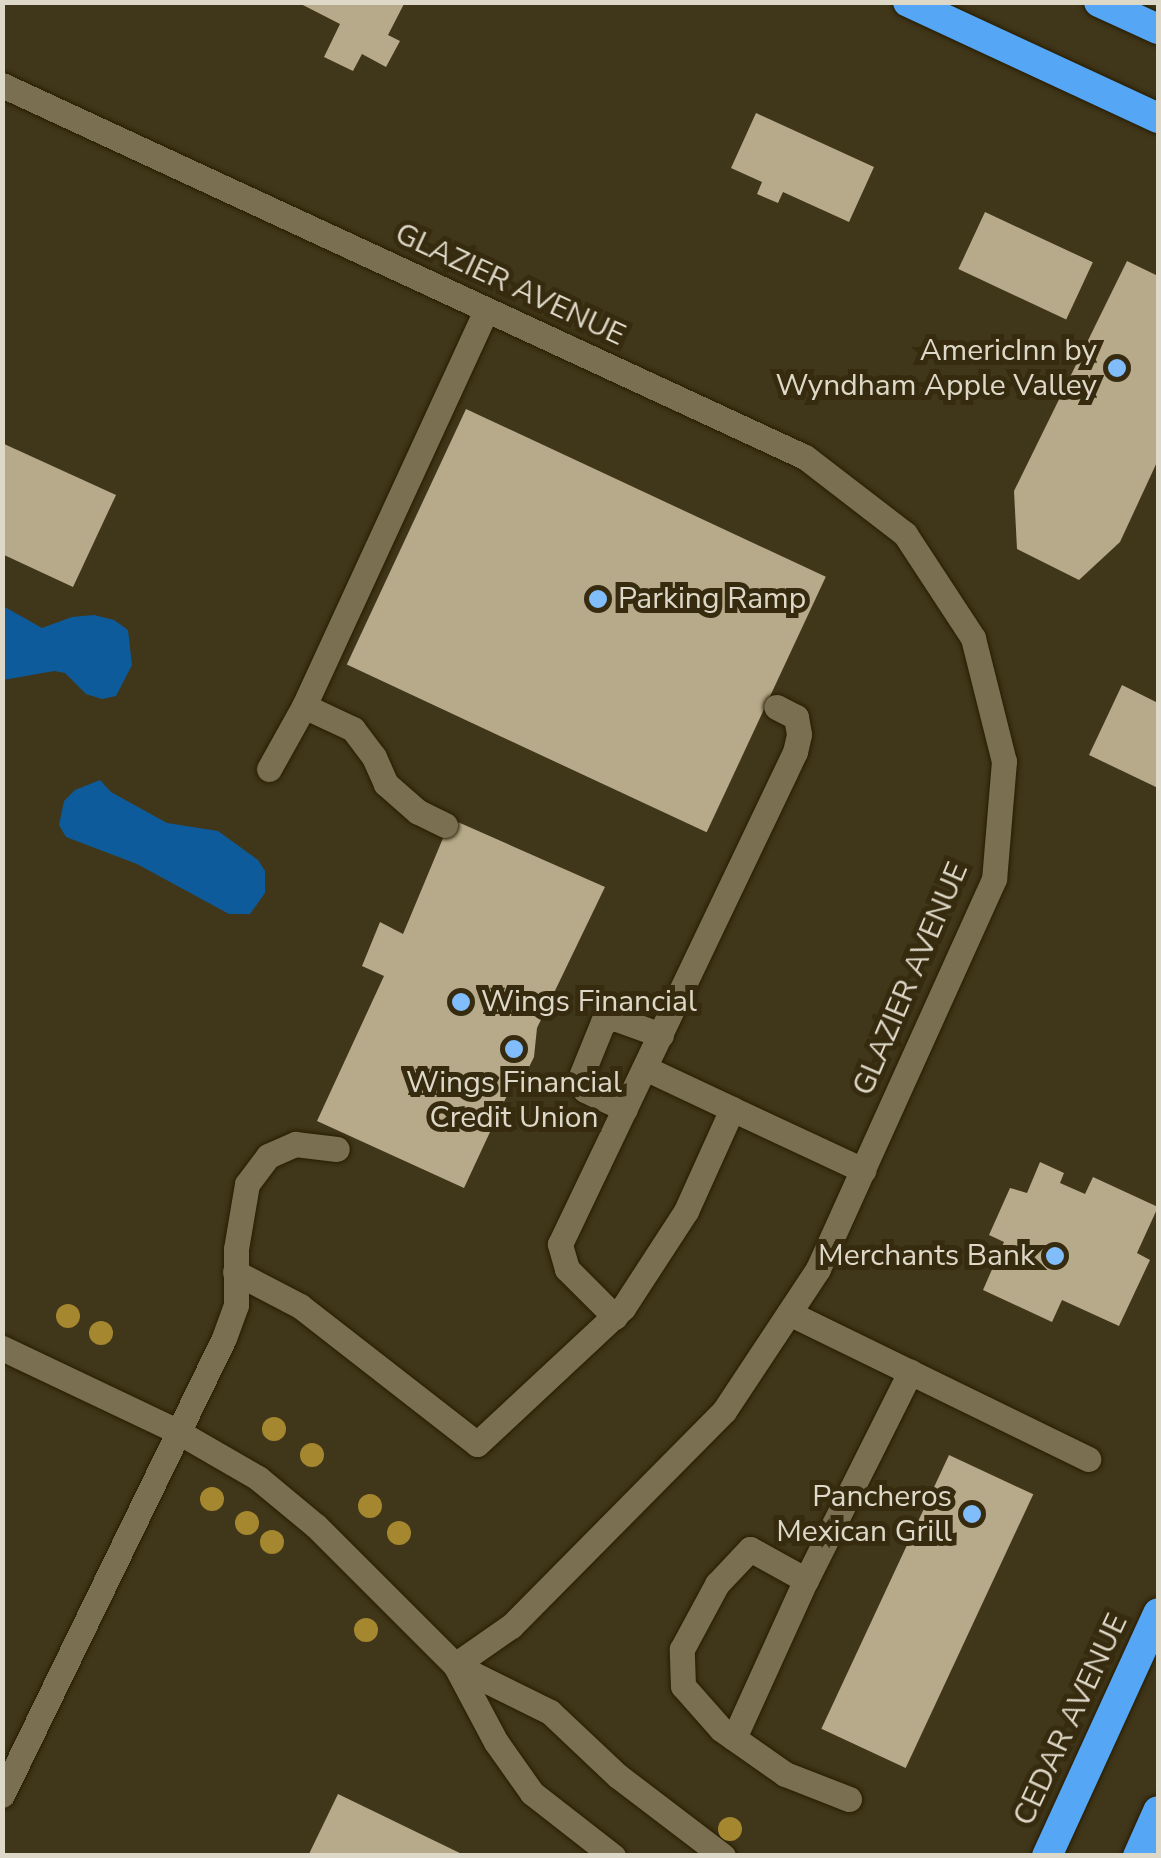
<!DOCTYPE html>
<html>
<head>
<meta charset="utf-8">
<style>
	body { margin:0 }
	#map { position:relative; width:1161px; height:1858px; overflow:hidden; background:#403619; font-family:"Nunito Sans",sans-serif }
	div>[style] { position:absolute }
	.water>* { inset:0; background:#0e5b9b }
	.building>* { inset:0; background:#b6aa8a; transform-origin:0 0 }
	.roads { filter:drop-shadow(0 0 2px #271d01) drop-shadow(0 0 2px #271d01) }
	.minor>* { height:25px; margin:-12.5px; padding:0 12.5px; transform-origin:12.5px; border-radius:12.5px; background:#7a6f51 }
	.highway>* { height:30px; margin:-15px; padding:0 15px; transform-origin:15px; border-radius:15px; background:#56a6f6 }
	.trees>* { width:24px; height:24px; margin:-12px; border-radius:50%; background:#a58730 }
	.dots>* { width:28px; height:28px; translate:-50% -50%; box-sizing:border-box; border:5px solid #362b0f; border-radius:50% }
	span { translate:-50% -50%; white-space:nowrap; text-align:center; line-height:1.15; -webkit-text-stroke:10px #362b0f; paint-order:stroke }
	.street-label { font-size:30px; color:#ded8c8 }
	.poi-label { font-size:30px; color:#ded8c8 }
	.right { translate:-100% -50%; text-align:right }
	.left { translate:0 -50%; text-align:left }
	.frame { position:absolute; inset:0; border:5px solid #ded8c8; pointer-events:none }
</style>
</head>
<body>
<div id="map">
	<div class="water">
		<div style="clip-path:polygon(3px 606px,42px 628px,72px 617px,94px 615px,114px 620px,128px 630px,132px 665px,116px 696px,102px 699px,86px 694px,65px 673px,54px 671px,3px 680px)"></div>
		<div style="clip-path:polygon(100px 780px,111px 792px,167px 823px,218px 831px,258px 860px,265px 871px,265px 893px,250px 914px,229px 914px,137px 864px,66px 837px,59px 825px,64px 801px,75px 790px)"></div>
	</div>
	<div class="building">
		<div style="clip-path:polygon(297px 2px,405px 2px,388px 35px,400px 41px,386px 67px,362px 54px,353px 71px,324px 57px,340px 24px)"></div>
		<div style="clip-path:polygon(756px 113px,874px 167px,849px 222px,783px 192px,778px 203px,757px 194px,762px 182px,731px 168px)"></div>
		<div style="left:985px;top:212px;width:119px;height:63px;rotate:25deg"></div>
		<div style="clip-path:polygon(1127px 261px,1158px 276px,1158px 460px,1120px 542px,1079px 580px,1017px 549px,1014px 491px)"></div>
		<div style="left:466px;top:409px;width:397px;height:282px;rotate:25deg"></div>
		<div style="clip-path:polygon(2px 443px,116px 495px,73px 587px,2px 554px)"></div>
		<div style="clip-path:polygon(1122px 685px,1158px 703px,1158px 788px,1089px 755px)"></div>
		<div style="clip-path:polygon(451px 819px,605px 887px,537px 1028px,534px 1057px,528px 1069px,516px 1076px,464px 1188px,317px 1121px,384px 976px,362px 966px,380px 922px,403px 934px)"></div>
		<div style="clip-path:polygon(1040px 1162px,1064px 1173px,1060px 1183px,1085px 1194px,1093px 1177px,1158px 1207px,1137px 1253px,1150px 1260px,1119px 1326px,1062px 1300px,1052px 1322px,983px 1290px,1004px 1242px,989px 1235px,1010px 1188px,1027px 1193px)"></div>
		<div style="left:949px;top:1455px;width:93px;height:302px;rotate:25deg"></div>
		<div style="clip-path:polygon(338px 1794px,466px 1856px,308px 1856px)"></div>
	</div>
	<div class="roads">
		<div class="minor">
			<div style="left:2px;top:85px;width:885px;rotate:24.86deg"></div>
			<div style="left:805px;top:457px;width:126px;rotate:37.6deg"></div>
			<div style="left:905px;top:534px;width:124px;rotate:56.8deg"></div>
			<div style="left:973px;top:638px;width:127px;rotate:75.9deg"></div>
			<div style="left:1004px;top:761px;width:118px;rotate:94.8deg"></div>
			<div style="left:994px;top:879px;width:428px;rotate:114.3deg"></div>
			<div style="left:818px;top:1269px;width:170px;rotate:123.5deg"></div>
			<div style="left:724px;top:1411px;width:303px;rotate:134.7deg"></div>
			<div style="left:511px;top:1626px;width:68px;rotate:145.1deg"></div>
			<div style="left:269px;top:769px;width:72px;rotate:-60.9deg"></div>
			<div style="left:445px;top:825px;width:30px;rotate:-154deg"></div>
			<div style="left:418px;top:812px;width:43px;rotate:-138.8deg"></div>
			<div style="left:386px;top:784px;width:30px;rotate:-114deg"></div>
			<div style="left:374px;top:757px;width:35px;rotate:-127deg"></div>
			<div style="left:353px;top:729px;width:54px;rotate:-154.9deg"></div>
			<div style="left:304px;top:706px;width:436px;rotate:-65.3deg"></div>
			<div style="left:645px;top:1068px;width:96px;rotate:25.2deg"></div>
			<div style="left:625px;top:1109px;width:44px;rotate:-154.6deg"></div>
			<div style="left:585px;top:1090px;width:11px;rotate:-124deg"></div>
			<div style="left:579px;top:1081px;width:64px;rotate:-67.9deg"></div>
			<div style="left:603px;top:1022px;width:12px;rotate:-20deg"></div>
			<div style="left:614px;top:1018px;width:50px;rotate:19.9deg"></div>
			<div style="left:235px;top:1272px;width:73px;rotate:27.6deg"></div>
			<div style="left:300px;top:1306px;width:224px;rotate:37.9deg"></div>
			<div style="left:477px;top:1444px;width:200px;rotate:-43deg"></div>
			<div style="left:623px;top:1308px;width:116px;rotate:-57deg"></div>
			<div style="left:686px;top:1211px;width:112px;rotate:-65.7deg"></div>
			<div style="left:732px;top:1109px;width:145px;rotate:25deg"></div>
			<div style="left:789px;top:1313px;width:333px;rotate:26deg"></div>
			<div style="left:615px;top:1317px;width:68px;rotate:-135deg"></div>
			<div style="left:567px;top:1269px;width:26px;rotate:-106deg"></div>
			<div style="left:560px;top:1244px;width:545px;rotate:-64.47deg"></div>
			<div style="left:795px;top:752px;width:18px;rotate:-77deg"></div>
			<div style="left:799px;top:734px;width:17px;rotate:-100deg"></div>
			<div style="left:796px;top:717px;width:22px;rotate:-153deg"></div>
			<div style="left:2px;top:1348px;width:191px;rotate:25.4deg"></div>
			<div style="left:175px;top:1430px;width:96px;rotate:30deg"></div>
			<div style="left:258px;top:1478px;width:75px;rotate:39.6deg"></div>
			<div style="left:316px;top:1526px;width:197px;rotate:45deg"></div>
			<div style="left:455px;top:1665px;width:87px;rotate:62deg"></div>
			<div style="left:496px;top:1742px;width:62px;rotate:54.8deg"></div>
			<div style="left:532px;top:1793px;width:103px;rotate:37.9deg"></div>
			<div style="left:455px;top:1665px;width:106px;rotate:26.3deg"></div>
			<div style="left:550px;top:1712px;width:93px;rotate:43.3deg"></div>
			<div style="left:618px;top:1776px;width:132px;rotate:37.3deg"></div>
			<div style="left:734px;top:1738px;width:181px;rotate:-65.6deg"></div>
			<div style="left:2px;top:1795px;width:508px;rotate:-64.09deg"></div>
			<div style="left:224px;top:1338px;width:35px;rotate:-70deg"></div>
			<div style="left:236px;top:1305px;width:56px;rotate:-90deg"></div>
			<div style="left:236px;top:1249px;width:66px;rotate:-80.4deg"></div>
			<div style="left:247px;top:1184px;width:35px;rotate:-53deg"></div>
			<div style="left:268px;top:1156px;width:30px;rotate:-24deg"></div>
			<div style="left:295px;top:1144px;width:42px;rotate:6.8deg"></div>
			<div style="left:849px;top:1799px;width:69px;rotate:-158.7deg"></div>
			<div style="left:785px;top:1774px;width:78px;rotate:-144.9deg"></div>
			<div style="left:721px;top:1729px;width:57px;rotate:-131.5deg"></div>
			<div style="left:683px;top:1686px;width:37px;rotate:-92deg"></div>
			<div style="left:682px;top:1649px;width:74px;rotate:-61.7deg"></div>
			<div style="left:717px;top:1584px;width:48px;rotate:-46.7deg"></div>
			<div style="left:750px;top:1549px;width:64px;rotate:29deg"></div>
			<div style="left:806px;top:1580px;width:233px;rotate:-63.4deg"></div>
		</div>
		<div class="highway">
			<div style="left:908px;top:2px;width:276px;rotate:24.9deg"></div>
			<div style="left:1099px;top:2px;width:65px;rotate:24.6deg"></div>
			<div style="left:1047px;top:1856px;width:267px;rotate:-65.4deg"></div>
			<div style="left:1138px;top:1856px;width:49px;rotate:-66deg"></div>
		</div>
	</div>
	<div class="trees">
		<div style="left:68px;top:1316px"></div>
		<div style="left:101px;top:1333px"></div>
		<div style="left:274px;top:1429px"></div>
		<div style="left:312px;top:1455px"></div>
		<div style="left:212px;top:1499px"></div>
		<div style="left:370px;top:1506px"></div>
		<div style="left:247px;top:1523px"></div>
		<div style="left:399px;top:1533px"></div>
		<div style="left:272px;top:1542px"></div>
		<div style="left:366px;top:1630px"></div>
		<div style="left:730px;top:1829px"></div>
	</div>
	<div class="dots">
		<div style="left:1117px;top:368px;background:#81bdfa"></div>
		<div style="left:598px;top:599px;background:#81bdfa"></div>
		<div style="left:461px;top:1002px;background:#81bdfa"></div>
		<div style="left:514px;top:1049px;background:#81bdfa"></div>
		<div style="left:1055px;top:1256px;background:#81bdfa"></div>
		<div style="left:972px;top:1514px;background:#81bdfa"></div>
	</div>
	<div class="street-label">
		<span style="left:510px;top:285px;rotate:25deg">GLAZIER AVENUE</span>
		<span style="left:911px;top:979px;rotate:-67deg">GLAZIER AVENUE</span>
		<span style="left:1071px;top:1720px;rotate:-65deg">CEDAR AVENUE</span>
	</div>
	<div class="poi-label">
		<span class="right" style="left:1097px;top:368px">AmericInn by<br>Wyndham Apple Valley</span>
		<span class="left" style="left:618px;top:599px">Parking Ramp</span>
		<span class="left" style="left:481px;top:1002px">Wings Financial</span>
		<span style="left:514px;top:1100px">Wings Financial<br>Credit Union</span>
		<span class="right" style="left:1035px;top:1256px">Merchants Bank</span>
		<span class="right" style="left:952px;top:1514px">Pancheros<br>Mexican Grill</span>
	</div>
	<div class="frame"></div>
</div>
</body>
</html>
